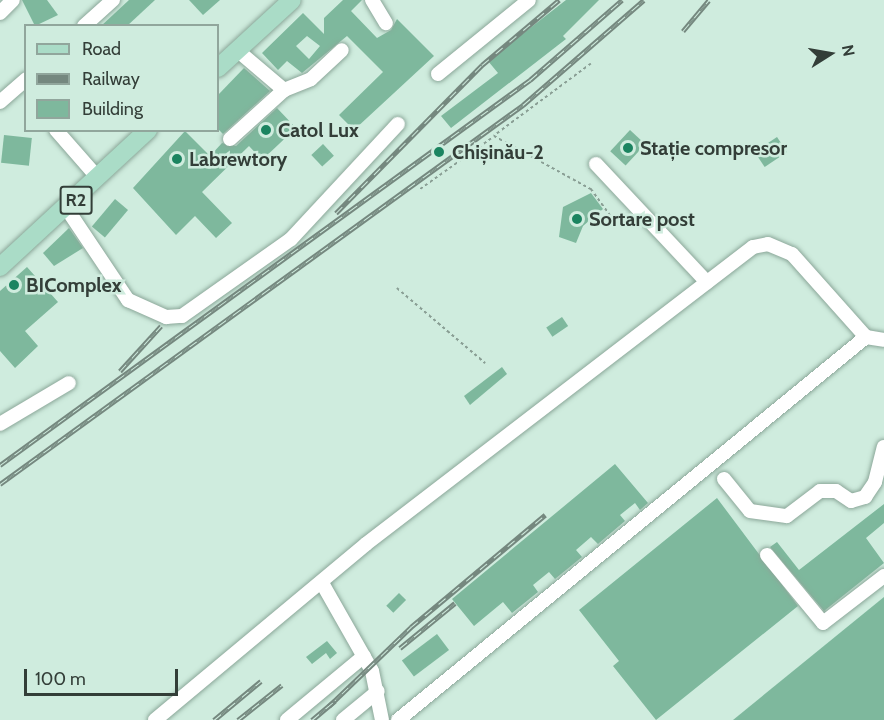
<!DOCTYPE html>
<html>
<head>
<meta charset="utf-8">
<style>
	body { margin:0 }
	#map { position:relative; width:884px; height:720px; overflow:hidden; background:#cfecde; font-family:Cabin,sans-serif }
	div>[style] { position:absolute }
	.building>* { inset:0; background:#7eb89d; transform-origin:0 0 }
	.path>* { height:1.5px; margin-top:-0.75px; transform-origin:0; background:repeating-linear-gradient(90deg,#899e94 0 3px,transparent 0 6px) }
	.roads { filter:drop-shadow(0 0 2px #8ba799) drop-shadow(0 0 2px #8ba799) }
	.minor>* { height:14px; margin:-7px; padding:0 7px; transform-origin:7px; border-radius:7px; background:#fff }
	.major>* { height:18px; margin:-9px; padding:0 9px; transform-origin:9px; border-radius:9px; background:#aadcc7 }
	.rail>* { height:5px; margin-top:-2.5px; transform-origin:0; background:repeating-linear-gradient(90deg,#cfecde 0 9px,#75887f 0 18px); box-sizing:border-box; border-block:2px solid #75887f }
	.dots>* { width:16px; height:16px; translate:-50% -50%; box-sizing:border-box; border:3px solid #cfecde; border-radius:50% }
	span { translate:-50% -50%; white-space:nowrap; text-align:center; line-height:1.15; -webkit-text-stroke:5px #cfecde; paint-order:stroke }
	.shield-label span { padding:2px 4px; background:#cfecde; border:2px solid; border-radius:4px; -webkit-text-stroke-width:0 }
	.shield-label { font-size:18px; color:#333e38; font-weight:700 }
	.poi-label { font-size:20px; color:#333e38; font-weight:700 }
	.left { translate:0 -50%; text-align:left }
	.legend { position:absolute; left:24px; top:24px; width:195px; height:108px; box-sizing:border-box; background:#cfecde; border:2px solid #91a69c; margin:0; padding:8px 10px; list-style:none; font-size:18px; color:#333e38 }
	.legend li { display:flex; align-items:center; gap:12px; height:30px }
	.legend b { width:30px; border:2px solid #91a69c }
	.north { position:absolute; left:800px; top:24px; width:60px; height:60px; -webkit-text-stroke:4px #cfecde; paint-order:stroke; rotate:79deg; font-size:16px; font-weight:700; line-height:24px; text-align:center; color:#333e38 }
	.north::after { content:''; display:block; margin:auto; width:21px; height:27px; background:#333e38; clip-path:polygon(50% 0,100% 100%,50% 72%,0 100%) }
	.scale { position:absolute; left:24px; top:669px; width:154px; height:27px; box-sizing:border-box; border:3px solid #333e38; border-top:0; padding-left:8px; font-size:18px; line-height:21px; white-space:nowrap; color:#333e38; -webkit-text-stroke:4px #cfecde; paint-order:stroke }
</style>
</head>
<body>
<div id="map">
	<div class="building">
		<div style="clip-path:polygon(22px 0,47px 0,58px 15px,35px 26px)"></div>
		<div style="clip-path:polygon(129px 0,155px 0,127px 26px,101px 26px)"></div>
		<div style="clip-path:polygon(189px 0,220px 0,203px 15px)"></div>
		<div style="clip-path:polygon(evenodd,343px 0,362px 0,351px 11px,377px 38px,391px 30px,397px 19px,434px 56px,354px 130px,339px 115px,383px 72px,347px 36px,302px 73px,287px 61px,278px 70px,262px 53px,303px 13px,324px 34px,324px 18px,343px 0,307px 36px,320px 46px,309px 59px,296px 46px,307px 36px)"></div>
		<div style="clip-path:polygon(566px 0,599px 0,563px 36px,566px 39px,451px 128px,441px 116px,498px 73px,488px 61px)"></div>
		<div style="clip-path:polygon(244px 68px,270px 91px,223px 134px,218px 129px,218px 95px)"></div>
		<div style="clip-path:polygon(277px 108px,296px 128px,262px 160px,249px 146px,202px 192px,232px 223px,216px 238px,195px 216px,176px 235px,133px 188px,185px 131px,210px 156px,222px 143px,236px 146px)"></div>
		<div style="left:630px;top:130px;width:21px;height:29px;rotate:43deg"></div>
		<div style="left:4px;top:135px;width:28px;height:28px;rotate:6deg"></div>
		<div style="left:777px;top:137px;width:18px;height:27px;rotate:56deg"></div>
		<div style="left:323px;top:144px;width:16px;height:16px;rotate:47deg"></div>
		<div style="clip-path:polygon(591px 193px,603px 209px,583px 226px,576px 243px,559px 237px,563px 207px)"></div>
		<div style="left:115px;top:199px;width:17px;height:36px;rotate:40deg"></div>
		<div style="clip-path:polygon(69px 228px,83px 248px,54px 266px,43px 253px)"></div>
		<div style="clip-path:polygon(27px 267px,58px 302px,25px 331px,38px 346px,15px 368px,0 351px,0 291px)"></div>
		<div style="left:562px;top:317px;width:11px;height:19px;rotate:56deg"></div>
		<div style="clip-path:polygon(502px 367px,507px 374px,470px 405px,464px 396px)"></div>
		<div style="clip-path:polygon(615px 464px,648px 503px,640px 510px,635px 503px,620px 515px,625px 521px,598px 544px,591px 537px,576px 550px,582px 557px,555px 579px,549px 572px,533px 585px,538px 592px,512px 613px,503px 602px,474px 626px,452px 599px)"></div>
		<div style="clip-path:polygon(717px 498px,798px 606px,656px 720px,613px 666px,619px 661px,579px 610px)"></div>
		<div style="clip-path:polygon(884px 504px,884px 523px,866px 538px,884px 563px,824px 611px,770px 547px,777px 542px,799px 570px)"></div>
		<div style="left:399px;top:593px;width:10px;height:18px;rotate:45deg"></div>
		<div style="clip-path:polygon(884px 597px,884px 720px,733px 720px,782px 680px)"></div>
		<div style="left:437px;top:634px;width:20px;height:44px;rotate:53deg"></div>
		<div style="clip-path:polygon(327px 641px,337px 653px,330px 659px,326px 653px,312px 664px,306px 657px)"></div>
	</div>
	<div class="path">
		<div style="left:591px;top:64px;width:121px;rotate:143.4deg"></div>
		<div style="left:494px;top:136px;width:111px;rotate:28.7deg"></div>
		<div style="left:591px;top:189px;width:34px;rotate:54deg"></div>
		<div style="left:420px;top:189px;width:90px;rotate:-35.5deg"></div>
		<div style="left:397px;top:288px;width:116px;rotate:40.4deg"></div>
	</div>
	<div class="roads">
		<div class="minor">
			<div style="left:372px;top:0;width:27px;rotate:59deg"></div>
			<div style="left:0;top:13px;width:18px;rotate:-45deg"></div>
			<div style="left:84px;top:26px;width:39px;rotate:-42deg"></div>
			<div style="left:237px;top:50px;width:62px;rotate:40.4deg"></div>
			<div style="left:438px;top:74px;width:117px;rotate:-39.1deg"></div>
			<div style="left:0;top:102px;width:35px;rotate:-41deg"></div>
			<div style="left:56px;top:130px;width:64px;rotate:48.8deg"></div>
			<div style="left:230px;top:139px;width:73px;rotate:-42.2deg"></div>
			<div style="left:284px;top:90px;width:29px;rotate:-22deg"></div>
			<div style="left:311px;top:79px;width:42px;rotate:-43.1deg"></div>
			<div style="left:596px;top:164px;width:162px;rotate:46.8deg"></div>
			<div style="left:67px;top:209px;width:110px;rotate:56.2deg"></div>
			<div style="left:128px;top:300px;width:42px;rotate:24.1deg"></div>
			<div style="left:166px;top:317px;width:16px;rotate:-4deg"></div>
			<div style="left:182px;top:316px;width:133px;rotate:-35.2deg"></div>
			<div style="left:291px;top:239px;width:157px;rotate:-47.1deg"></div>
			<div style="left:0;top:424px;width:80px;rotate:-30.7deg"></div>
			<div style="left:724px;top:479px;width:41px;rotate:50.9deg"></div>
			<div style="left:750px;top:511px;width:37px;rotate:8deg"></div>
			<div style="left:787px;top:516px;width:41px;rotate:-37.1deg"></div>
			<div style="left:820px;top:491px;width:16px"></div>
			<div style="left:836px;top:491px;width:18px;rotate:34deg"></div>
			<div style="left:851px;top:501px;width:15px;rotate:-16deg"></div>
			<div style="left:865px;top:497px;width:18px;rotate:-56deg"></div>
			<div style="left:875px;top:482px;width:36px;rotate:-76deg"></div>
			<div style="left:767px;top:555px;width:88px;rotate:50.5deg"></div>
			<div style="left:823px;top:623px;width:77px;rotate:-37.6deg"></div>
			<div style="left:322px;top:583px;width:101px;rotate:60.4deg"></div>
			<div style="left:372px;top:671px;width:50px;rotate:78.5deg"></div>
			<div style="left:155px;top:720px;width:275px;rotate:-39.8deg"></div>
			<div style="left:366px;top:544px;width:488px;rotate:-37.5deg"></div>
			<div style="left:753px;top:247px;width:15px;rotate:-11deg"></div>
			<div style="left:768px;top:244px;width:26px;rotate:23deg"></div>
			<div style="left:792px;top:254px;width:111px;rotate:48.3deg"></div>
			<div style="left:866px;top:337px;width:18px;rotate:9deg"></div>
			<div style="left:287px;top:720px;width:100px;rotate:-39.7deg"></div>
			<div style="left:343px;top:720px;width:45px;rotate:-39.6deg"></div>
			<div style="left:398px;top:720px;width:605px;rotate:-39.3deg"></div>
		</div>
		<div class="major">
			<div style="left:218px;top:68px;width:100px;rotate:-42.6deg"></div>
			<div style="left:0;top:267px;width:202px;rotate:-42.8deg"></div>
		</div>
	</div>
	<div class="rail">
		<div style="left:683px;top:31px;width:40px;rotate:-50deg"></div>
		<div style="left:336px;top:213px;width:208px;rotate:-45.4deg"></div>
		<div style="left:482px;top:65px;width:101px;rotate:-40.2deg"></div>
		<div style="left:120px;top:371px;width:61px;rotate:-47.7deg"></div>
		<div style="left:0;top:465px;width:655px;rotate:-36deg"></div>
		<div style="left:530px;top:80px;width:122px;rotate:-41deg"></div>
		<div style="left:0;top:484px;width:646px;rotate:-35.93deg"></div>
		<div style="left:523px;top:105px;width:160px;rotate:-41deg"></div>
		<div style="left:400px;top:648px;width:71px;rotate:-39.3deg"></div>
		<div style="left:329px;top:706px;width:114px;rotate:-43.9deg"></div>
		<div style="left:411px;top:627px;width:175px;rotate:-39.9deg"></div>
		<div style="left:214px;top:720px;width:61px;rotate:-39.7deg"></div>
		<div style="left:238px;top:720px;width:56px;rotate:-38.5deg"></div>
		<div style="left:312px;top:720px;width:30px;rotate:-40deg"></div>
	</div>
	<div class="dots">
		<div style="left:266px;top:130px;background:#1b8460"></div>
		<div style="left:628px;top:148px;background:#1b8460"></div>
		<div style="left:439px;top:152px;background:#1b8460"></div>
		<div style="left:177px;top:159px;background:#1b8460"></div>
		<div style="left:577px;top:219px;background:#1b8460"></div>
		<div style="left:14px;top:285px;background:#1b8460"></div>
	</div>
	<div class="shield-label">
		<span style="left:76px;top:200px">R2</span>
	</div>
	<div class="poi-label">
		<span class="left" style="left:278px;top:130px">Catol Lux</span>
		<span class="left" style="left:640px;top:148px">Stație compresor</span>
		<span class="left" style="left:452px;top:152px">Chișinău-2</span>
		<span class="left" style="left:189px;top:159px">Labrewtory</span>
		<span class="left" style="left:589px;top:219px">Sortare post</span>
		<span class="left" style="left:26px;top:285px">BIComplex</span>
	</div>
	<ul class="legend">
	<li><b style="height:8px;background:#aadcc7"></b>Road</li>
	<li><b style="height:8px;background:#75887f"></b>Railway</li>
	<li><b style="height:16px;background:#7eb89d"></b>Building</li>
	</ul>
	<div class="north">N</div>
	<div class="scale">100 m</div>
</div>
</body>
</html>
